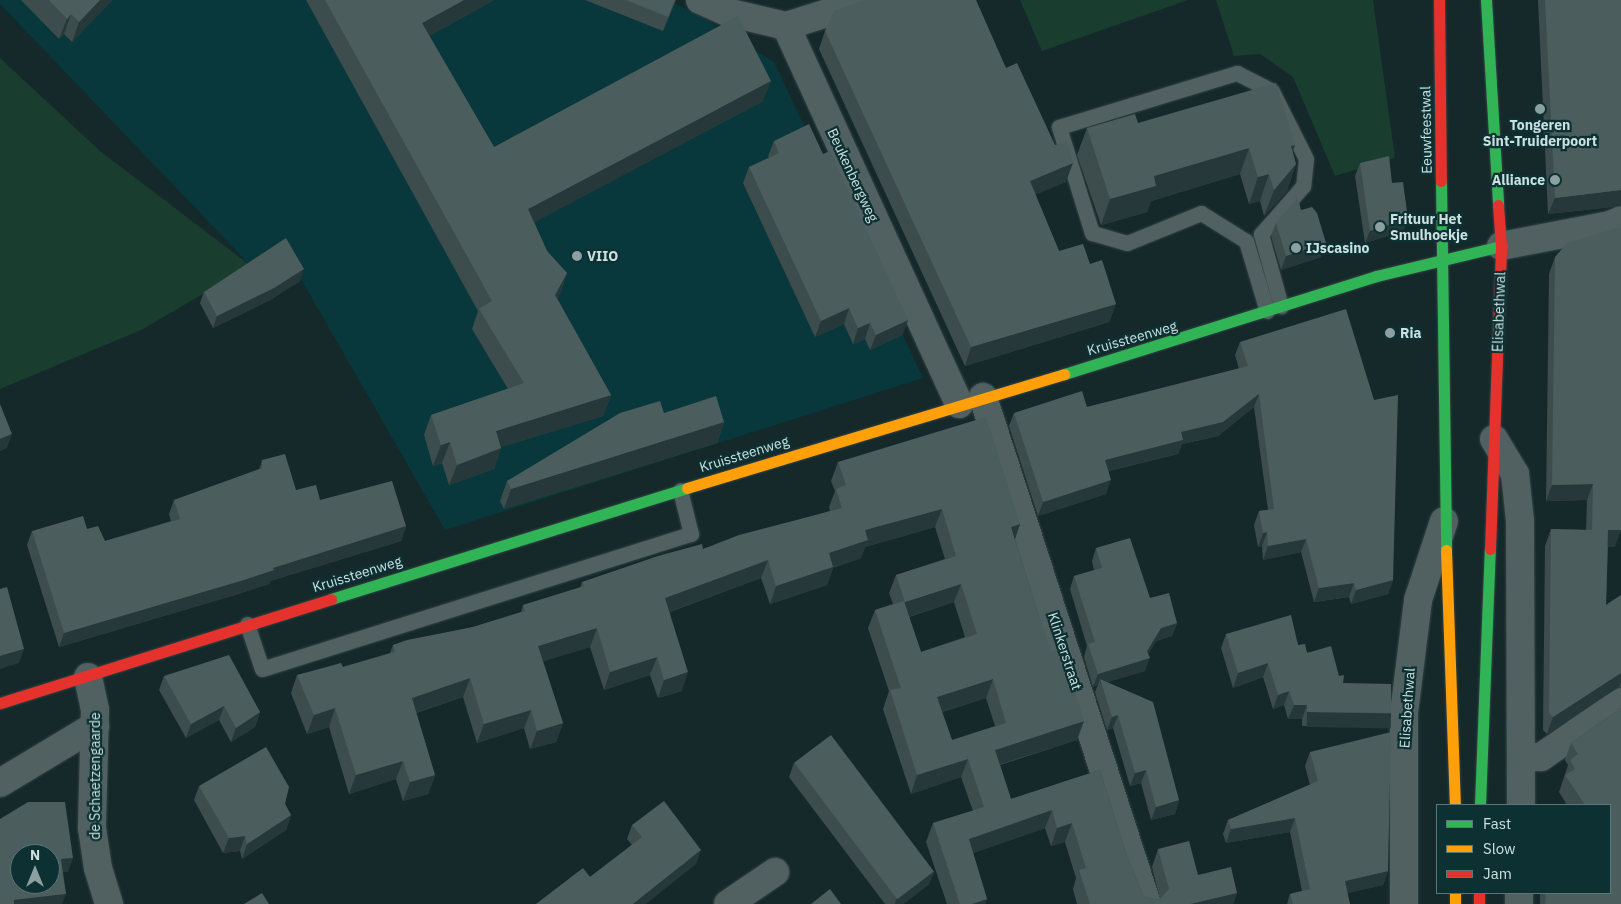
<!DOCTYPE html>
<html>
<head>
<meta charset="utf-8">
<style>
	body { margin:0 }
	#map { position:relative; width:1621px; height:904px; overflow:hidden; background:#15292b; font-family:"IBM Plex Sans",sans-serif }
	div>[style] { position:absolute }
	.built>* { inset:0; background:#08383b }
	.green>* { inset:0; background:#193d2f }
	.roads { filter:drop-shadow(0 0 1px #344344) drop-shadow(0 0 1px #344344) }
	.lane>* { height:15px; margin:-7.5px; padding:0 7.5px; transform-origin:7.5px; border-radius:7.5px; background:#516061 }
	.street>* { height:28px; margin:-14px; padding:0 14px; transform-origin:14px; border-radius:14px; background:#516061 }
	.fast>* { height:11px; margin:-5.5px; padding:0 5.5px; transform-origin:5.5px; border-radius:5.5px; background:#30b455 }
	.slow>* { height:11px; margin:-5.5px; padding:0 5.5px; transform-origin:5.5px; border-radius:5.5px; background:#ff9f0a }
	.jam>* { height:11px; margin:-5.5px; padding:0 5.5px; transform-origin:5.5px; border-radius:5.5px; background:#e5322d }
	.wall>* { inset:0; background:#3d4d4d }
	.shaded-wall>* { inset:0; background:#263839; transform-origin:0 0 }
	.building>* { inset:0; background:#4c5d5d; transform-origin:0 0 }
	.dots>* { width:14px; height:14px; translate:-50% -50%; box-sizing:border-box; border:2px solid #0d3133; border-radius:50% }
	span { translate:-50% -50%; white-space:nowrap; text-align:center; line-height:1.15; -webkit-text-stroke:4.5px #0d3133; paint-order:stroke }
	.poi-label { font-size:14px; color:#cde0e1; font-weight:700 }
	.right { translate:-100% -50%; text-align:right }
	.left { translate:0 -50%; text-align:left }
	.street-label { font-size:14px; color:#cde0e1 }
	.legend { position:absolute; left:1436px; top:804px; width:175px; height:90px; box-sizing:border-box; background:#0d3133; border:1px solid #5a7779; margin:0; padding:6px 9px; list-style:none; font-size:15px; color:#cde0e1 }
	.legend li { display:flex; align-items:center; gap:10px; height:25px }
	.legend b { width:25px; border:1px solid #5a7779 }
	.north { position:absolute; left:10px; top:844px; width:50px; height:50px; box-sizing:border-box; background:#0d3133; border:1px solid #5a7779; border-radius:50%; rotate:0deg; font-size:14px; font-weight:700; line-height:20px; text-align:center; color:#cde0e1 }
	.north::after { content:''; display:block; margin:auto; width:18px; height:22px; background:#8da0a1; clip-path:polygon(50% 0,100% 100%,50% 72%,0 100%) }
</style>
</head>
<body>
<div id="map">
	<div class="built">
		<div style="clip-path:polygon(0 0,668px 0,704px 18px,774px 62px,923px 378px,445px 530px,282px 246px,251px 266px,0 4px)"></div>
	</div>
	<div class="green">
		<div style="clip-path:polygon(1020px 0,1188px 0,1042px 51px)"></div>
		<div style="clip-path:polygon(1216px 0,1373px 0,1395px 158px,1335px 176px,1293px 77px,1260px 54px,1234px 56px)"></div>
		<div style="clip-path:polygon(0 58px,100px 151px,251px 266px,141px 330px,0 389px)"></div>
	</div>
	<div class="roads">
		<div class="lane">
			<div style="left:1267px;top:311px;width:73px;rotate:-106.7deg"></div>
			<div style="left:1246px;top:241px;width:53px;rotate:-148.1deg"></div>
			<div style="left:1201px;top:213px;width:80px;rotate:157.9deg"></div>
			<div style="left:1127px;top:243px;width:36px;rotate:-164deg"></div>
			<div style="left:1092px;top:233px;width:111px;rotate:-107.3deg"></div>
			<div style="left:1059px;top:127px;width:186px;rotate:-16.9deg"></div>
			<div style="left:1237px;top:73px;width:39px;rotate:27deg"></div>
			<div style="left:1272px;top:91px;width:76px;rotate:63.4deg"></div>
			<div style="left:1306px;top:159px;width:27px;rotate:96deg"></div>
			<div style="left:1303px;top:186px;width:64px;rotate:131.2deg"></div>
			<div style="left:1261px;top:234px;width:75px;rotate:74.5deg"></div>
			<div style="left:247px;top:624px;width:47px;rotate:71.6deg"></div>
			<div style="left:262px;top:669px;width:450px;rotate:-17.5deg"></div>
			<div style="left:691px;top:534px;width:45px;rotate:-104deg"></div>
		</div>
		<div class="street">
			<div style="left:700px;top:0;width:30px;rotate:24deg"></div>
			<div style="left:727px;top:12px;width:61px;rotate:13.3deg"></div>
			<div style="left:786px;top:26px;width:416px;rotate:65.4deg"></div>
			<div style="left:786px;top:26px;width:87px;rotate:-17.4deg"></div>
			<div style="left:1501px;top:246px;width:111px;rotate:-10.9deg"></div>
			<div style="left:1610px;top:225px;width:12px;rotate:-24deg"></div>
			<div style="left:983px;top:397px;width:533px;rotate:72.08deg"></div>
			<div style="left:1494px;top:439px;width:41px;rotate:59deg"></div>
			<div style="left:1515px;top:474px;width:47px;rotate:83.9deg"></div>
			<div style="left:1520px;top:521px;width:284px;rotate:89.8deg"></div>
			<div style="left:88px;top:677px;width:34px;rotate:78deg"></div>
			<div style="left:95px;top:710px;width:118px;rotate:91.5deg"></div>
			<div style="left:92px;top:828px;width:40px;rotate:81.5deg"></div>
			<div style="left:98px;top:868px;width:38px;rotate:73deg"></div>
			<div style="left:1522px;top:757px;width:19px"></div>
			<div style="left:1541px;top:757px;width:97px;rotate:-34.5deg"></div>
			<div style="left:0;top:783px;width:111px;rotate:-31deg"></div>
			<div style="left:728px;top:904px;width:57px;rotate:-34.2deg"></div>
			<div style="left:1404px;top:904px;width:191px;rotate:-90deg"></div>
			<div style="left:1404px;top:713px;width:114px;rotate:-82.9deg"></div>
			<div style="left:1418px;top:600px;width:83px;rotate:-71.8deg"></div>
			<div style="left:1519px;top:904px;width:11px;rotate:-90deg"></div>
		</div>
		<div class="fast">
			<div style="left:1486px;top:0;width:205px;rotate:86.6deg"></div>
			<div style="left:1441px;top:181px;width:369px;rotate:89.2deg"></div>
			<div style="left:1064px;top:374px;width:327px;rotate:-17.4deg"></div>
			<div style="left:1376px;top:276px;width:129px;rotate:-13.5deg"></div>
			<div style="left:331px;top:599px;width:373px;rotate:-17.3deg"></div>
			<div style="left:1480px;top:805px;width:256px;rotate:-87.8deg"></div>
		</div>
		<div class="slow">
			<div style="left:687px;top:488px;width:394px;rotate:-16.8deg"></div>
			<div style="left:1446px;top:550px;width:255px;rotate:88deg"></div>
			<div style="left:1455px;top:893px;width:11px;rotate:90deg"></div>
		</div>
		<div class="jam">
			<div style="left:1439px;top:0;width:181px;rotate:89.4deg"></div>
			<div style="left:1490px;top:549px;width:303px;rotate:-87.9deg"></div>
			<div style="left:1501px;top:246px;width:41px;rotate:-94.2deg"></div>
			<div style="left:0;top:703px;width:347px;rotate:-17.4deg"></div>
			<div style="left:1479px;top:893px;width:11px;rotate:90deg"></div>
		</div>
	</div>
	<div class="wall">
		<div style="clip-path:polygon(21px 0,112px 0,72px 42px,64px 34px,59px 39px)"></div>
		<div style="clip-path:polygon(306px 0,494px 0,429px 36px,494px 147px,763px 101px,534px 222px,547px 251px,567px 273px,560px 294px,557px 298px,611px 395px,603px 416px,501px 447px,494px 469px,449px 485px,442px 463px,433px 466px,424px 435px,431px 415px,508px 389px,472px 329px,478px 311px)"></div>
		<div style="clip-path:polygon(585px 0,676px 0,663px 31px)"></div>
		<div style="clip-path:polygon(1538px 0,1621px 0,1621px 206px,1548px 214px)"></div>
		<div style="clip-path:polygon(825px 31px,1006px 68px,1066px 182px,1035px 194px,1059px 251px,1090px 264px,1116px 304px,1109px 322px,965px 366px,819px 49px)"></div>
		<div style="clip-path:polygon(1138px 123px,1295px 145px,1292px 152px,1296px 164px,1287px 191px,1264px 216px,1260px 201px,1249px 204px,1240px 174px,1151px 201px,1147px 212px,1101px 225px,1077px 155px,1087px 128px)"></div>
		<div style="clip-path:polygon(774px 141px,823px 154px,908px 320px,902px 335px,870px 350px,865px 339px,853px 344px,844px 324px,815px 337px,743px 183px,749px 167px,769px 158px,768px 156px)"></div>
		<div style="clip-path:polygon(1360px 163px,1392px 183px,1408px 219px,1403px 231px,1365px 243px,1355px 176px)"></div>
		<div style="clip-path:polygon(1301px 210px,1321px 257px,1281px 270px,1271px 236px,1276px 223px)"></div>
		<div style="clip-path:polygon(1555px 257px,1615px 547px,1608px 547px,1606px 605px,1621px 595px,1621px 687px,1619px 687px,1547px 734px,1543px 730px,1545px 546px,1551px 529px,1586px 530px,1587px 500px,1546px 501px,1549px 274px)"></div>
		<div style="clip-path:polygon(300px 281px,270px 300px,213px 328px,200px 303px,204px 292px)"></div>
		<div style="clip-path:polygon(1240px 342px,1393px 580px,1388px 594px,1351px 604px,1349px 597px,1314px 602px,1301px 552px,1263px 560px,1262px 546px,1258px 547px,1254px 525px,1259px 511px,1268px 510px,1254px 407px,1218px 436px,1182px 444px,1178px 454px,1109px 471px,1106px 494px,1038px 516px,1009px 426px,1014px 413px,1087px 407px,1239px 369px,1235px 355px)"></div>
		<div style="clip-path:polygon(664px 413px,724px 422px,717px 443px,504px 509px,500px 501px,507px 481px)"></div>
		<div style="clip-path:polygon(262px 460px,296px 490px,320px 500px,406px 526px,401px 541px,270px 581px,269px 584px,238px 594px,59px 647px,27px 545px,32px 531px,87px 529px,105px 541px,171px 521px,169px 514px,174px 500px,259px 470px)"></div>
		<div style="clip-path:polygon(evenodd,838px 462px,1020px 524px,1015px 539px,1077px 740px,1000px 765px,1011px 799px,1100px 770px,1127px 856px,1144px 897px,1159px 900px,1160px 899px,1152px 867px,1158px 849px,1198px 875px,1237px 893px,1233px 904px,1077px 904px,1073px 889px,1076px 878px,1065px 842px,1051px 846px,1045px 828px,973px 853px,987px 899px,985px 904px,947px 904px,926px 842px,933px 823px,973px 811px,961px 777px,911px 794px,883px 709px,889px 691px,868px 628px,875px 610px,893px 604px,889px 593px,896px 575px,945px 559px,935px 527px,865px 547px,861px 558px,833px 568px,827px 585px,770px 604px,761px 578px,670px 612px,682px 691px,658px 698px,650px 675px,604px 690px,590px 647px,543px 661px,563px 723px,556px 742px,530px 749px,524px 728px,477px 743px,463px 697px,416px 713px,435px 775px,428px 794px,403px 801px,396px 779px,349px 794px,329px 727px,307px 734px,291px 693px,297px 675px,343px 667px,390px 653px,393px 645px,473px 627px,521px 612px,523px 605px,580px 588px,582px 582px,703px 549px,830px 511px,829px 507px,835px 491px,831px 481px,838px 462px,954px 602px,965px 637px,921px 652px,909px 617px,954px 602px,838px 462px,986px 698px,995px 726px,952px 740px,942px 712px,986px 698px)"></div>
		<div style="clip-path:polygon(1096px 548px,1177px 623px,1172px 636px,1156px 641px,1148px 654px,1145px 671px,1107px 682px,1179px 800px,1175px 814px,1151px 820px,1141px 783px,1130px 786px,1113px 728px,1107px 730px,1095px 692px,1098px 685px,1093px 687px,1084px 657px,1087px 646px,1070px 589px,1074px 576px,1094px 570px,1092px 561px)"></div>
		<div style="clip-path:polygon(1226px 634px,1298px 645px,1339px 676px,1343px 683px,1391px 713px,1386px 727px,1302px 726px,1302px 719px,1288px 719px,1284px 705px,1273px 709px,1263px 677px,1233px 688px,1221px 648px)"></div>
		<div style="clip-path:polygon(164px 676px,260px 712px,255px 727px,231px 742px,219px 720px,186px 738px,159px 690px)"></div>
		<div style="clip-path:polygon(1621px 708px,1621px 904px,1540px 904px,1540px 893px,1610px 893px,1610px 805px,1547px 805px,1547px 804px,1567px 805px,1559px 792px,1568px 765px,1565px 760px,1571px 743px)"></div>
		<div style="clip-path:polygon(1310px 752px,1388px 871px,1383px 885px,1347px 893px,1350px 904px,1287px 904px,1290px 894px,1302px 891px,1290px 832px,1226px 843px,1223px 834px,1228px 820px,1310px 785px,1305px 766px)"></div>
		<div style="clip-path:polygon(794px 763px,929px 884px,903px 904px,885px 904px,789px 777px)"></div>
		<div style="clip-path:polygon(199px 786px,285px 804px,291px 815px,286px 830px,242px 859px,240px 851px,223px 853px,194px 800px)"></div>
		<div style="clip-path:polygon(632px 825px,696px 864px,590px 877px,632px 845px,627px 839px)"></div>
	</div>
	<div class="shaded-wall">
		<div style="clip-path:polygon(100px 0,112px 0,72px 42px,79px 22px)"></div>
		<div style="clip-path:polygon(464px 0,494px 0,414px 44px,422px 23px)"></div>
		<div style="clip-path:polygon(71px 14px,64px 34px,59px 39px,67px 19px)"></div>
		<div style="clip-path:polygon(771px 81px,763px 101px,520px 230px,528px 209px)"></div>
		<div style="clip-path:polygon(1295px 145px,1285px 171px,1291px 146px)"></div>
		<div style="clip-path:polygon(1249px 148px,1240px 174px,1151px 201px,1147px 212px,1101px 225px,1110px 199px,1154px 176px)"></div>
		<div style="clip-path:polygon(1073px 163px,1066px 182px,1023px 200px,1030px 181px)"></div>
		<div style="clip-path:polygon(1296px 164px,1287px 191px,1264px 216px,1274px 190px)"></div>
		<div style="clip-path:polygon(1269px 174px,1260px 201px,1249px 204px,1258px 177px)"></div>
		<div style="clip-path:polygon(1621px 190px,1621px 206px,1548px 214px,1555px 198px)"></div>
		<div style="clip-path:polygon(1408px 219px,1403px 231px,1365px 243px,1370px 231px)"></div>
		<div style="clip-path:polygon(1326px 243px,1321px 257px,1281px 270px,1286px 256px)"></div>
		<div style="clip-path:polygon(304px 269px,300px 281px,270px 300px,213px 328px,217px 316px)"></div>
		<div style="clip-path:polygon(567px 273px,560px 294px,548px 315px,555px 295px)"></div>
		<div style="clip-path:polygon(1116px 304px,1109px 322px,965px 366px,971px 347px)"></div>
		<div style="clip-path:polygon(849px 308px,844px 324px,815px 337px,821px 321px)"></div>
		<div style="clip-path:polygon(908px 320px,902px 335px,870px 350px,876px 335px)"></div>
		<div style="clip-path:polygon(870px 323px,865px 339px,853px 344px,858px 328px)"></div>
		<div style="clip-path:polygon(1259px 394px,1254px 407px,1218px 436px,1182px 444px,1178px 454px,1100px 473px,1105px 460px,1181px 432px)"></div>
		<div style="clip-path:polygon(611px 395px,603px 416px,488px 451px,496px 431px)"></div>
		<div style="clip-path:polygon(724px 422px,717px 443px,504px 509px,511px 489px)"></div>
		<div style="clip-path:polygon(12px 434px,7px 448px,0 451px,0 439px)"></div>
		<div style="clip-path:polygon(450px 442px,442px 463px,433px 466px,441px 445px)"></div>
		<div style="clip-path:polygon(501px 448px,494px 469px,449px 485px,457px 465px)"></div>
		<div style="clip-path:polygon(1111px 480px,1106px 494px,1038px 516px,1043px 502px)"></div>
		<div style="clip-path:polygon(1593px 484px,1587px 500px,1546px 501px,1552px 485px)"></div>
		<div style="clip-path:polygon(942px 509px,935px 527px,865px 547px,861px 558px,833px 568px,827px 585px,770px 604px,776px 586px,865px 530px)"></div>
		<div style="clip-path:polygon(1020px 524px,1014px 542px,1011px 527px)"></div>
		<div style="clip-path:polygon(406px 526px,401px 541px,270px 581px,269px 584px,238px 594px,59px 647px,64px 633px)"></div>
		<div style="clip-path:polygon(1608px 530px,1621px 530px,1615px 547px,1602px 547px)"></div>
		<div style="clip-path:polygon(1267px 532px,1262px 546px,1258px 547px,1263px 533px)"></div>
		<div style="clip-path:polygon(1306px 539px,1301px 552px,1263px 560px,1268px 546px)"></div>
		<div style="clip-path:polygon(768px 560px,761px 578px,658px 616px,665px 598px)"></div>
		<div style="clip-path:polygon(1393px 580px,1388px 594px,1351px 604px,1356px 590px)"></div>
		<div style="clip-path:polygon(1354px 583px,1349px 597px,1314px 602px,1319px 588px)"></div>
		<div style="clip-path:polygon(961px 584px,954px 602px,898px 620px,905px 602px)"></div>
		<div style="clip-path:polygon(1177px 623px,1172px 636px,1156px 641px,1145px 659px,1150px 658px,1145px 671px,1101px 684px,1100px 679px,1098px 685px,1093px 687px,1098px 674px,1147px 651px,1161px 628px)"></div>
		<div style="clip-path:polygon(597px 628px,590px 647px,532px 665px,538px 646px)"></div>
		<div style="clip-path:polygon(24px 649px,19px 663px,0 669px,0 656px)"></div>
		<div style="clip-path:polygon(657px 657px,650px 675px,604px 690px,610px 672px)"></div>
		<div style="clip-path:polygon(1268px 663px,1263px 677px,1233px 688px,1238px 673px)"></div>
		<div style="clip-path:polygon(688px 672px,682px 691px,658px 698px,664px 680px)"></div>
		<div style="clip-path:polygon(1621px 673px,1621px 682px,1619px 687px,1547px 734px,1553px 717px)"></div>
		<div style="clip-path:polygon(470px 678px,463px 697px,405px 716px,412px 698px)"></div>
		<div style="clip-path:polygon(993px 679px,986px 698px,931px 715px,937px 697px)"></div>
		<div style="clip-path:polygon(1289px 691px,1284px 705px,1273px 709px,1278px 695px)"></div>
		<div style="clip-path:polygon(1294px 705px,1307px 705px,1302px 719px,1288px 719px)"></div>
		<div style="clip-path:polygon(224px 706px,219px 720px,186px 738px,191px 724px)"></div>
		<div style="clip-path:polygon(335px 708px,329px 727px,307px 734px,314px 715px)"></div>
		<div style="clip-path:polygon(531px 710px,524px 728px,477px 743px,484px 724px)"></div>
		<div style="clip-path:polygon(260px 712px,255px 727px,231px 742px,236px 728px)"></div>
		<div style="left:1307px;top:712px;width:84px;height:15px;rotate:1deg"></div>
		<div style="clip-path:polygon(1118px 715px,1113px 728px,1107px 730px,1112px 717px)"></div>
		<div style="clip-path:polygon(1084px 721px,1077px 740px,988px 768px,995px 750px)"></div>
		<div style="clip-path:polygon(563px 723px,556px 742px,530px 749px,537px 731px)"></div>
		<div style="clip-path:polygon(968px 759px,961px 777px,911px 794px,917px 775px)"></div>
		<div style="clip-path:polygon(403px 761px,396px 779px,349px 794px,356px 775px)"></div>
		<div style="clip-path:polygon(1146px 770px,1141px 783px,1130px 786px,1135px 773px)"></div>
		<div style="clip-path:polygon(435px 775px,428px 794px,403px 801px,410px 782px)"></div>
		<div style="clip-path:polygon(1179px 800px,1175px 814px,1151px 820px,1156px 807px)"></div>
		<div style="clip-path:polygon(1052px 810px,1045px 828px,962px 857px,969px 839px)"></div>
		<div style="clip-path:polygon(291px 815px,286px 830px,242px 859px,247px 844px)"></div>
		<div style="clip-path:polygon(1295px 818px,1290px 832px,1226px 843px,1231px 829px)"></div>
		<div style="clip-path:polygon(1072px 823px,1065px 842px,1051px 846px,1057px 828px)"></div>
		<div style="clip-path:polygon(245px 836px,240px 851px,223px 853px,229px 838px)"></div>
		<div style="clip-path:polygon(701px 850px,696px 864px,646px 904px,633px 904px)"></div>
		<div style="clip-path:polygon(73px 858px,68px 872px,56px 873px,61px 859px)"></div>
		<div style="clip-path:polygon(935px 871px,929px 884px,903px 904px,895px 904px,896px 899px)"></div>
		<div style="clip-path:polygon(1388px 871px,1383px 885px,1340px 895px,1345px 881px)"></div>
		<div style="clip-path:polygon(1237px 893px,1233px 904px,1190px 904px)"></div>
		<div style="clip-path:polygon(66px 894px,62px 904px,12px 904px,14px 900px)"></div>
		<div style="clip-path:polygon(987px 899px,985px 904px,972px 904px)"></div>
	</div>
	<div class="building">
		<div style="clip-path:polygon(49px 0,100px 0,79px 22px,71px 14px,67px 19px)"></div>
		<div style="clip-path:polygon(325px 0,464px 0,422px 23px,494px 147px,738px 16px,771px 81px,528px 209px,547px 251px,567px 273px,555px 295px,611px 395px,496px 431px,501px 448px,457px 465px,450px 442px,441px 445px,431px 415px,524px 383px,479px 309px,492px 301px)"></div>
		<div style="clip-path:polygon(626px 0,675px 0,668px 17px)"></div>
		<div style="clip-path:polygon(865px 0,976px 0,1006px 68px,1017px 63px,1055px 145px,1066px 141px,1073px 163px,1030px 181px,1059px 251px,1083px 244px,1090px 264px,1102px 260px,1116px 304px,971px 347px,825px 31px,834px 11px)"></div>
		<div style="clip-path:polygon(1545px 0,1621px 0,1621px 190px,1555px 198px)"></div>
		<div style="clip-path:polygon(1276px 83px,1295px 145px,1291px 146px,1296px 164px,1274px 190px,1269px 174px,1258px 177px,1249px 148px,1154px 176px,1156px 186px,1110px 199px,1087px 128px,1135px 114px,1138px 123px)"></div>
		<div style="clip-path:polygon(809px 124px,823px 154px,830px 151px,908px 320px,876px 335px,870px 323px,858px 328px,849px 308px,821px 321px,749px 167px,779px 153px,774px 141px)"></div>
		<div style="clip-path:polygon(1389px 156px,1392px 183px,1403px 182px,1408px 219px,1370px 231px,1360px 163px)"></div>
		<div style="clip-path:polygon(1298px 198px,1301px 210px,1312px 207px,1317px 213px,1326px 243px,1286px 256px,1276px 223px)"></div>
		<div style="clip-path:polygon(1621px 227px,1621px 530px,1608px 530px,1606px 605px,1621px 595px,1621px 673px,1553px 717px,1549px 713px,1551px 529px,1592px 530px,1593px 484px,1552px 485px,1555px 257px,1567px 243px)"></div>
		<div style="clip-path:polygon(286px 238px,304px 269px,274px 288px,217px 316px,204px 292px)"></div>
		<div style="clip-path:polygon(1346px 309px,1374px 400px,1398px 395px,1393px 580px,1356px 590px,1354px 583px,1319px 588px,1306px 539px,1268px 546px,1267px 532px,1263px 533px,1259px 511px,1274px 509px,1259px 394px,1223px 422px,1181px 432px,1183px 440px,1105px 460px,1111px 480px,1043px 502px,1014px 413px,1082px 391px,1087px 407px,1248px 366px,1240px 342px)"></div>
		<div style="clip-path:polygon(716px 396px,724px 422px,511px 489px,507px 481px,620px 413px,660px 401px,664px 413px)"></div>
		<div style="clip-path:polygon(0 404px,12px 434px,0 439px)"></div>
		<div style="clip-path:polygon(evenodd,986px 417px,1020px 524px,1011px 527px,1031px 591px,1051px 651px,1061px 648px,1084px 721px,995px 750px,1011px 799px,1100px 770px,1127px 856px,1144px 897px,1159px 900px,1169px 889px,1158px 849px,1189px 841px,1198px 875px,1231px 867px,1237px 893px,1190px 904px,1090px 904px,1079px 870px,1086px 868px,1072px 823px,1057px 828px,1052px 810px,969px 839px,987px 899px,972px 904px,960px 904px,933px 823px,984px 807px,968px 759px,917px 775px,890px 690px,901px 688px,875px 610px,904px 601px,921px 652px,977px 634px,961px 584px,905px 602px,896px 575px,956px 556px,942px 509px,865px 530px,868px 540px,829px 553px,833px 567px,776px 586px,768px 560px,665px 598px,688px 672px,664px 680px,657px 657px,610px 672px,597px 628px,538px 646px,563px 723px,537px 731px,531px 710px,484px 724px,470px 678px,412px 698px,435px 775px,410px 782px,403px 761px,356px 775px,335px 708px,314px 715px,297px 675px,341px 663px,343px 667px,395px 652px,393px 645px,407px 640px,473px 627px,525px 611px,523px 605px,584px 586px,582px 582px,658px 556px,702px 544px,703px 549px,739px 535px,842px 508px,836px 489px,846px 485px,838px 462px,986px 417px,993px 679px,1006px 723px,952px 740px,937px 697px,993px 679px)"></div>
		<div style="clip-path:polygon(285px 454px,296px 490px,316px 485px,320px 500px,392px 481px,406px 526px,273px 568px,274px 570px,244px 580px,64px 633px,32px 531px,83px 516px,87px 529px,98px 526px,105px 541px,140px 531px,180px 519px,174px 500px,262px 468px,262px 460px)"></div>
		<div style="clip-path:polygon(1130px 538px,1150px 598px,1169px 593px,1177px 623px,1161px 628px,1147px 651px,1150px 658px,1098px 674px,1088px 644px,1095px 642px,1074px 576px,1102px 568px,1096px 548px)"></div>
		<div style="clip-path:polygon(7px 587px,24px 649px,0 656px,0 589px)"></div>
		<div style="clip-path:polygon(1291px 615px,1298px 645px,1305px 644px,1307px 653px,1331px 646px,1339px 676px,1344px 675px,1343px 683px,1391px 684px,1391px 713px,1307px 712px,1307px 705px,1294px 705px,1289px 691px,1278px 695px,1268px 663px,1238px 673px,1226px 634px)"></div>
		<div style="clip-path:polygon(229px 655px,260px 712px,236px 728px,224px 706px,191px 724px,164px 676px)"></div>
		<div style="clip-path:polygon(1100px 679px,1153px 702px,1179px 800px,1156px 807px,1146px 770px,1135px 773px,1118px 715px,1112px 717px)"></div>
		<div style="clip-path:polygon(1621px 708px,1621px 904px,1545px 904px,1546px 893px,1610px 893px,1610px 805px,1585px 805px,1565px 775px,1575px 769px,1570px 760px,1578px 754px,1571px 743px)"></div>
		<div style="clip-path:polygon(1391px 732px,1388px 871px,1345px 881px,1350px 904px,1293px 904px,1290px 894px,1310px 889px,1295px 818px,1231px 829px,1228px 820px,1318px 781px,1310px 752px)"></div>
		<div style="left:831px;top:735px;width:171px;height:46px;rotate:53deg"></div>
		<div style="clip-path:polygon(266px 747px,289px 787px,285px 804px,291px 815px,247px 844px,245px 836px,229px 838px,199px 786px)"></div>
		<div style="clip-path:polygon(664px 801px,701px 850px,633px 904px,536px 904px,583px 868px,590px 877px,642px 837px,632px 825px)"></div>
		<div style="clip-path:polygon(evenodd,28px 802px,65px 802px,73px 858px,61px 859px,66px 894px,14px 900px,14px 904px,0 904px,0 819px,28px 802px,20px 854px,50px 854px,50px 884px,20px 884px,20px 854px)"></div>
		<div style="clip-path:polygon(1547px 804px,1584px 805px,1547px 805px)"></div>
		<div style="clip-path:polygon(830px 889px,841px 904px,811px 904px)"></div>
		<div style="clip-path:polygon(262px 893px,269px 904px,244px 904px)"></div>
	</div>
	<div class="dots">
		<div style="left:1540px;top:109px;background:#8da0a1"></div>
		<div style="left:1555px;top:180px;background:#8da0a1"></div>
		<div style="left:1380px;top:227px;background:#8da0a1"></div>
		<div style="left:1296px;top:248px;background:#8da0a1"></div>
		<div style="left:577px;top:256px;background:#8da0a1"></div>
		<div style="left:1390px;top:333px;background:#8da0a1"></div>
	</div>
	<div class="poi-label">
		<span style="left:1540px;top:133px">Tongeren<br>Sint-Truiderpoort</span>
		<span class="right" style="left:1545px;top:180px">Alliance</span>
		<span class="left" style="left:1390px;top:227px">Frituur Het<br>Smulhoekje</span>
		<span class="left" style="left:1306px;top:248px">IJscasino</span>
		<span class="left" style="left:587px;top:256px">VIIO</span>
		<span class="left" style="left:1400px;top:333px">Ria</span>
	</div>
	<div class="street-label">
		<span style="left:1426px;top:130px;rotate:-91deg">Eeuwfeestwal</span>
		<span style="left:853px;top:175px;rotate:65deg">Beukenbergweg</span>
		<span style="left:1499px;top:312px;rotate:-88deg">Elisabethwal</span>
		<span style="left:1132px;top:338px;rotate:-16deg">Kruissteenweg</span>
		<span style="left:744px;top:454px;rotate:-17deg">Kruissteenweg</span>
		<span style="left:357px;top:574px;rotate:-17deg">Kruissteenweg</span>
		<span style="left:1065px;top:651px;rotate:72deg">Klinkerstraat</span>
		<span style="left:1407px;top:708px;rotate:-86deg">Elisabethwal</span>
		<span style="left:95px;top:776px;rotate:-90deg">de Schaetzengaarde</span>
	</div>
	<ul class="legend">
	<li><b style="height:6px;background:#30b455"></b>Fast</li>
	<li><b style="height:6px;background:#ff9f0a"></b>Slow</li>
	<li><b style="height:6px;background:#e5322d"></b>Jam</li>
	</ul>
	<div class="north">N</div>
</div>
</body>
</html>
